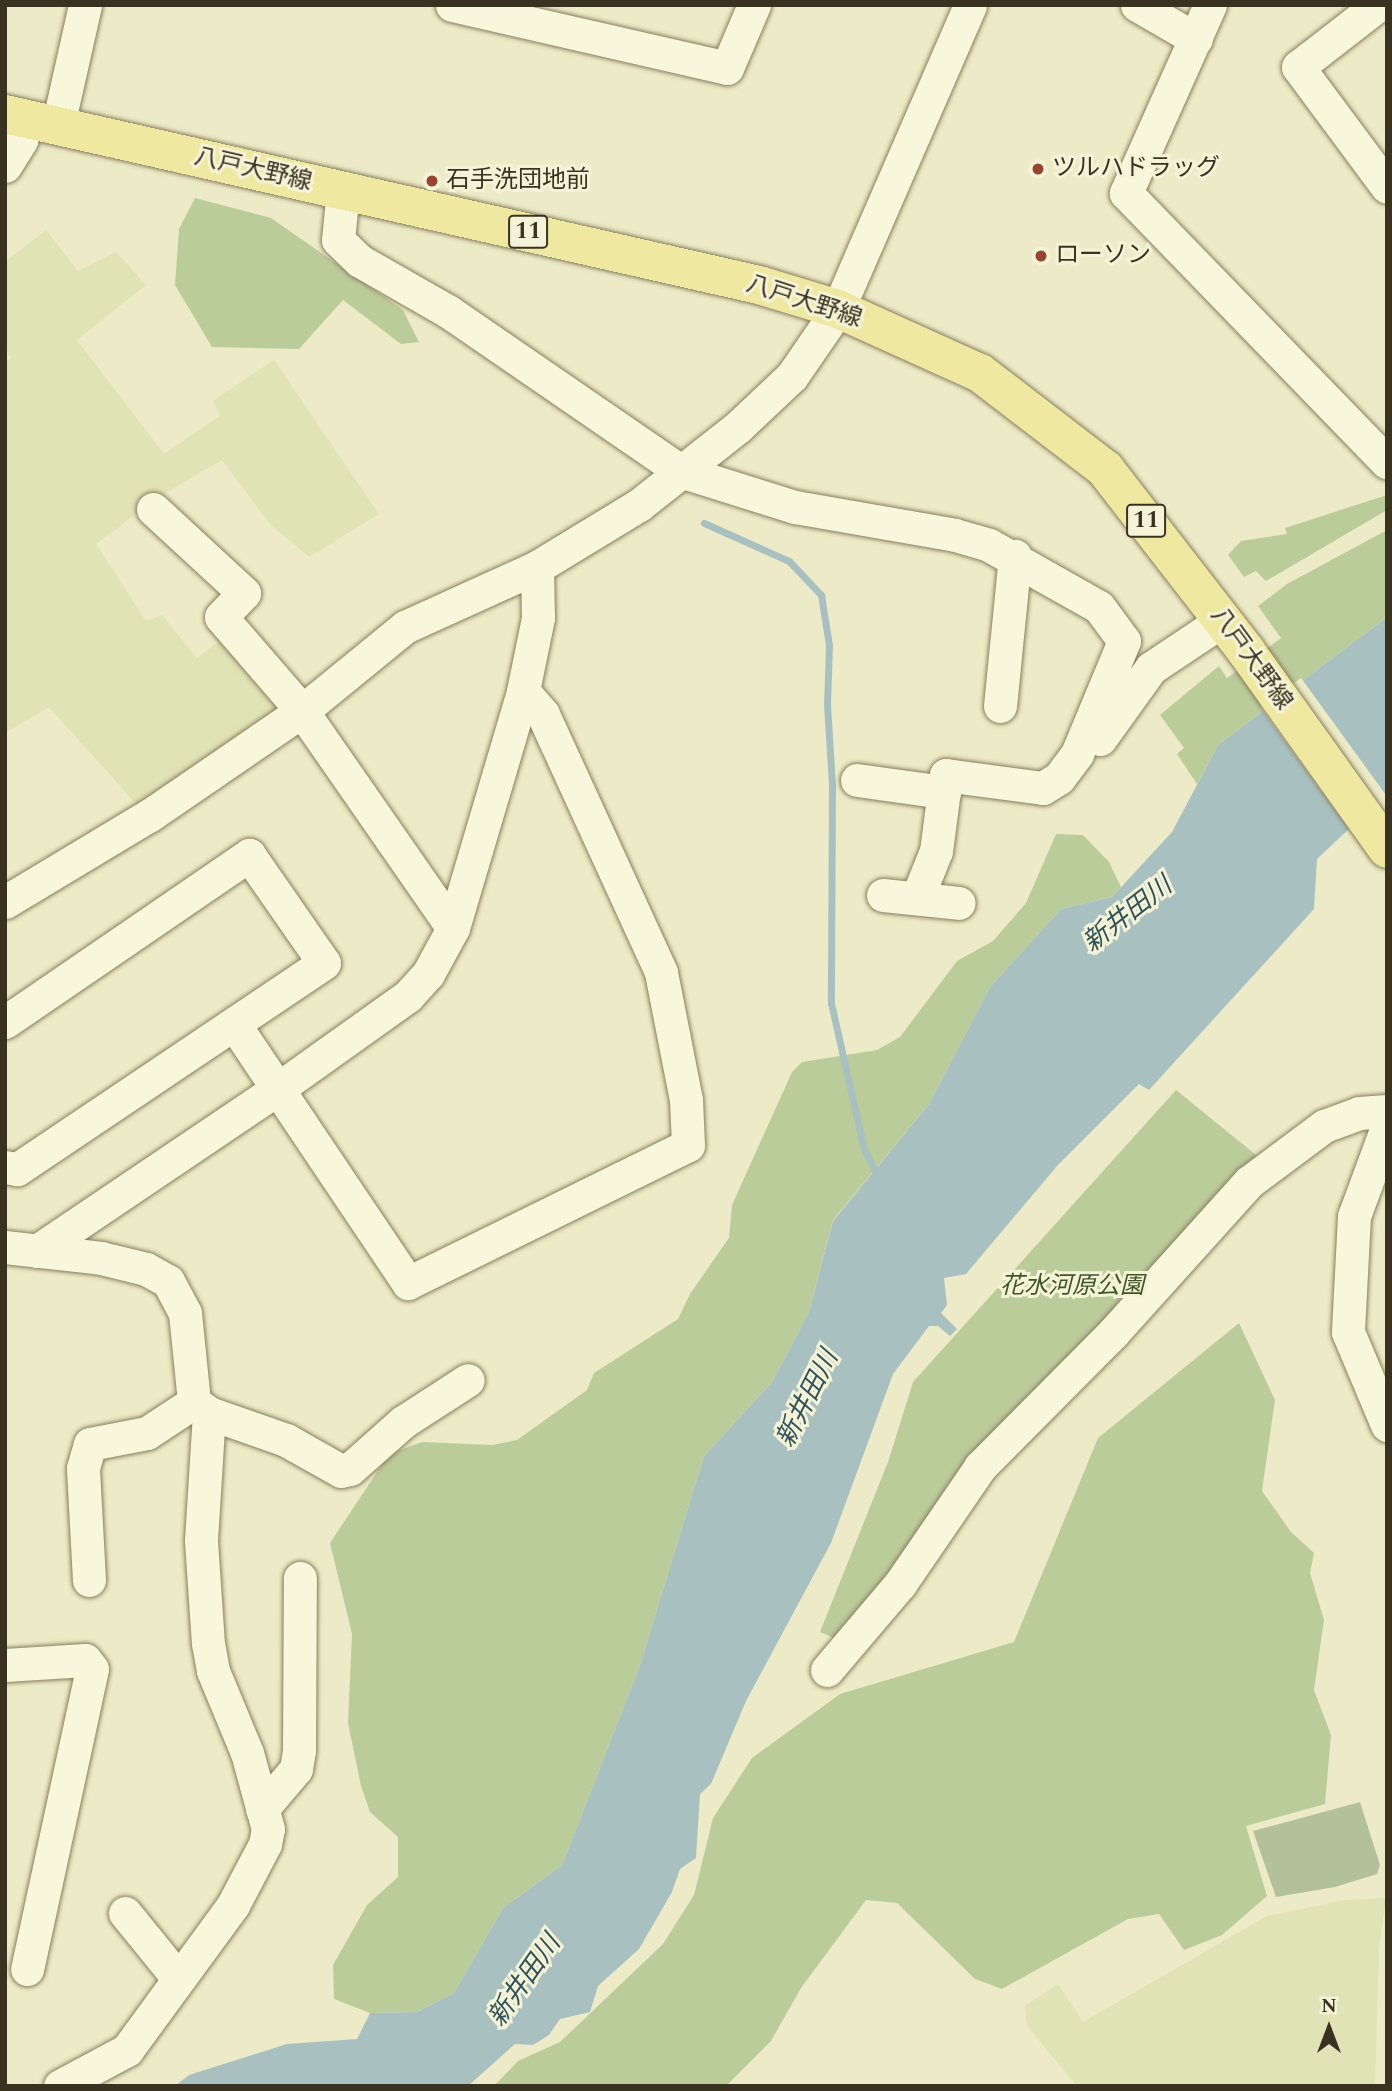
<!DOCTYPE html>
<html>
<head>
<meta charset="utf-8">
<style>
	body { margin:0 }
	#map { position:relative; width:1392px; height:2091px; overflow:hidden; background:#edebc7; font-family:Spectral,"Noto Sans JP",serif }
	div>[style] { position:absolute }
	.farmland>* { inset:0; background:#e0e3b5 }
	.green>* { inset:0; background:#bbcc9b }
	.cemetery>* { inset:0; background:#b3c19a }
	.water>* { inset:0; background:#a8c1c0 }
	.pier>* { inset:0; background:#edebc7; transform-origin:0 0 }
	.stream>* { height:7px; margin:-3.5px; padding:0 3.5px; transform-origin:3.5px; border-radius:3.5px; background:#a8c1c0 }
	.roads { filter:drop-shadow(0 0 2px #897e5d) drop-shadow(0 0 2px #897e5d) }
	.minor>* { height:33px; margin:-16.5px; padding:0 16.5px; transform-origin:16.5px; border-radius:16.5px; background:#f8f6db }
	.major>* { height:38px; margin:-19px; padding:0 19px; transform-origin:19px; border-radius:19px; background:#efe8a1 }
	.dots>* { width:19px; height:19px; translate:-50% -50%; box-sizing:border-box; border:4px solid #f5f3d7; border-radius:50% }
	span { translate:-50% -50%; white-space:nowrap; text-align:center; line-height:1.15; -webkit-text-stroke:6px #f5f3d7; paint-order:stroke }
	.shield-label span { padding:2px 5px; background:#f5f3d7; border:2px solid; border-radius:5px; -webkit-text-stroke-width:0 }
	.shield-label { font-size:23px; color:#3a3220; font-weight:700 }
	.poi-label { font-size:24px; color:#3a3220 }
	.left { translate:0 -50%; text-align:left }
	.street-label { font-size:24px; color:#3a3220 }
	.park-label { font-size:24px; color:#3f5527; font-style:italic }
	.water-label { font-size:26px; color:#305259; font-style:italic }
	.frame { position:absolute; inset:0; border:7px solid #3a3220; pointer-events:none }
	.north { position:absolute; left:1294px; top:1993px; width:70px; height:70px; -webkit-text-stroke:5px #f5f3d7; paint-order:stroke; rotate:0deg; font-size:19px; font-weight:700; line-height:28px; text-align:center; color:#3a3220 }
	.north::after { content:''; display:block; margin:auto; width:24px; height:32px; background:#3a3220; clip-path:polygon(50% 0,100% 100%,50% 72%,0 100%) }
</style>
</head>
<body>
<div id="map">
	<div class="farmland">
		<div style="clip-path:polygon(46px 230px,78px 271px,116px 252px,146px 285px,77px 340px,164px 454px,220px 416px,213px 401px,274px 360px,379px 514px,309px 557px,270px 524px,222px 460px,160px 496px,96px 544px,146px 621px,162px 615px,197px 658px,224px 638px,279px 708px,138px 806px,49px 707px,5px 733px,5px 362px,11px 358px,5px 347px,5px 262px)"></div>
		<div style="clip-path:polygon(1386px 1898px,1379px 1949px,1375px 2086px,1077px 2086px,1027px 2026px,1025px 2006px,1058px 1984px,1083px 2022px,1267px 1916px,1345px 1900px)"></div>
	</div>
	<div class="green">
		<div style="clip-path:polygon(195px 198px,271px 218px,403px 310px,419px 342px,401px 344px,343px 300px,299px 349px,212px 347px,175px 285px,179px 229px)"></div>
		<div style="clip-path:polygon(1387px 495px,1387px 510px,1266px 581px,1256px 571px,1244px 577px,1228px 555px,1241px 541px,1287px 534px,1285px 528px)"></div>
		<div style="clip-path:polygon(1387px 530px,1387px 617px,1218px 745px,1197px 784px,1177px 754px,1184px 748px,1160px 715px,1219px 666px,1227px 678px,1281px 638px,1258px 606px,1287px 584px)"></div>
		<div style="clip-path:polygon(1056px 834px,1083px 835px,1109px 862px,1121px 887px,1112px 897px,1061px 909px,990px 987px,929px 1104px,833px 1220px,809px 1312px,772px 1382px,704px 1456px,639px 1668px,562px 1865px,503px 1908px,454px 1993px,417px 2012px,370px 2013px,334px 1999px,333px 1965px,367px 1905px,398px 1877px,398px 1837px,370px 1812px,361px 1786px,348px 1723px,352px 1634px,330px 1543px,389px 1454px,422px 1442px,492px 1445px,517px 1440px,587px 1390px,594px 1373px,678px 1319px,690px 1294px,729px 1238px,732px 1205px,792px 1072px,802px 1062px,877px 1050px,900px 1037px,957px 961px,993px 941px,1026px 903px)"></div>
		<div style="clip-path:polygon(1176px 1090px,1261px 1159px,846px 1643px,820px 1632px,888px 1462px,913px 1382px)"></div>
		<div style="clip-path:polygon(1239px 1323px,1275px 1400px,1262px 1491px,1291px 1532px,1314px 1553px,1310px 1573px,1324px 1620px,1314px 1690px,1331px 1735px,1325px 1804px,1246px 1826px,1267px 1896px,1222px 1935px,1184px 1950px,1159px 1914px,1128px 1919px,1002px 1989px,975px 1979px,897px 1903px,866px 1900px,801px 1988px,771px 2041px,726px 2086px,494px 2086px,518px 2061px,560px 2042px,663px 1944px,694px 1895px,713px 1818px,752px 1758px,840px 1694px,1014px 1642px,1098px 1438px)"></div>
	</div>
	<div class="cemetery">
		<div style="clip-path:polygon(1360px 1802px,1380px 1865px,1377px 1874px,1335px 1887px,1276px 1897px,1253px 1831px)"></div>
	</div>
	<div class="water">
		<div style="clip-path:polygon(1387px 617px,1387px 793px,1317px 859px,1314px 909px,1149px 1090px,1139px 1084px,1057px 1166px,966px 1274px,944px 1278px,947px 1305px,941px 1313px,957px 1329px,950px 1336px,938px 1326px,929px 1326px,893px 1374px,831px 1543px,746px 1701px,711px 1784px,700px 1794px,696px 1858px,680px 1869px,672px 1892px,639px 1949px,598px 1986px,590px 2012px,560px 2019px,549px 2035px,533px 2045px,515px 2044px,468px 2086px,175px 2086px,189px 2075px,287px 2044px,357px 2039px,370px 2013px,417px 2012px,454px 1993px,503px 1908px,562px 1865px,639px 1668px,704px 1456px,772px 1382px,809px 1312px,833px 1221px,929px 1104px,990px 987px,1061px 909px,1112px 897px,1172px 832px,1218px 745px)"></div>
	</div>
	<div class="pier">
		<div style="left:1301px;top:678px;width:147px;height:50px;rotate:54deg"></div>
	</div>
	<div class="stream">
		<div style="left:704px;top:523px;width:93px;rotate:24.1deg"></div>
		<div style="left:789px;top:561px;width:47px;rotate:46.7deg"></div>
		<div style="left:821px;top:595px;width:51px;rotate:80.9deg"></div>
		<div style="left:829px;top:645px;width:59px;rotate:91.9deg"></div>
		<div style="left:827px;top:704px;width:81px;rotate:86.5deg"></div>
		<div style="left:832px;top:785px;width:218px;rotate:90.3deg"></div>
		<div style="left:831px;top:1003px;width:150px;rotate:77.3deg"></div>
		<div style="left:864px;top:1149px;width:31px;rotate:63deg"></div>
	</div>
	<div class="roads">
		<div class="minor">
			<div style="left:452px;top:5px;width:282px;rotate:12.9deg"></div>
			<div style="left:727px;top:68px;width:69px;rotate:-66.8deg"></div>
			<div style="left:1137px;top:5px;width:68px;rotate:30deg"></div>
			<div style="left:1210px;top:5px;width:206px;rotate:114.1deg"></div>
			<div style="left:1126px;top:193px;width:375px;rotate:45.9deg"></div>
			<div style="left:1378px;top:5px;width:101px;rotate:142.2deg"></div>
			<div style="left:1298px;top:67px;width:149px;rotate:53.4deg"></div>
			<div style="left:58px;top:125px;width:123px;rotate:-77.3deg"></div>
			<div style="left:5px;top:166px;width:31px;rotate:-58deg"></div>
			<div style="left:21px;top:140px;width:23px;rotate:-77deg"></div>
			<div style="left:343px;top:190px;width:50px;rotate:95.7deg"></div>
			<div style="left:338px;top:240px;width:30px;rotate:44deg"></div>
			<div style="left:360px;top:261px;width:103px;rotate:29.8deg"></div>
			<div style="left:449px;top:312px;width:280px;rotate:34.5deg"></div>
			<div style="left:680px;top:471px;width:121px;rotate:17.4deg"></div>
			<div style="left:795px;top:507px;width:162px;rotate:9.9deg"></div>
			<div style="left:955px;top:535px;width:35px;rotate:16deg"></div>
			<div style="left:989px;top:545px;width:126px;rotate:29.4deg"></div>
			<div style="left:1099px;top:607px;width:42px;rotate:53.7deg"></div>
			<div style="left:1124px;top:641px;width:122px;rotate:112.6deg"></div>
			<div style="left:1077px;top:754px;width:30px;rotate:127deg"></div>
			<div style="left:1059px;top:778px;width:19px;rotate:148deg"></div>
			<div style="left:1043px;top:788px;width:98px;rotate:-172.4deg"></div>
			<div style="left:946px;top:775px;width:77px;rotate:97.5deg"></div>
			<div style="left:936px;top:851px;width:51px;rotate:112deg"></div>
			<div style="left:153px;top:509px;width:124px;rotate:42.7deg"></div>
			<div style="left:244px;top:593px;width:33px;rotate:134deg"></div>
			<div style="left:221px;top:617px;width:124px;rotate:49.2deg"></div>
			<div style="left:302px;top:711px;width:264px;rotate:55.2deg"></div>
			<div style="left:1000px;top:706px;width:151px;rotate:-84.3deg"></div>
			<div style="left:1091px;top:736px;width:9px;rotate:18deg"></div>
			<div style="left:1100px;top:739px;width:87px;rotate:-54.3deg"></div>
			<div style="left:1151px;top:668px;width:87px;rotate:-33.7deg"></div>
			<div style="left:857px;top:780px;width:88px;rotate:7.9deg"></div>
			<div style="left:883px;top:895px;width:76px;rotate:6deg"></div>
			<div style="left:5px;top:902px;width:169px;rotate:-31deg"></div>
			<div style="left:150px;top:815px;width:184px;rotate:-34.4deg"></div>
			<div style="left:302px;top:711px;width:133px;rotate:-39.2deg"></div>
			<div style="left:405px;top:627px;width:145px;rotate:-24.4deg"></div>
			<div style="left:537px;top:567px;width:119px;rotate:-31.3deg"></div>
			<div style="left:639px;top:505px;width:126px;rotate:-38.2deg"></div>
			<div style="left:738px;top:427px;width:74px;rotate:-43.4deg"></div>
			<div style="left:792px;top:376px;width:81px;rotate:-55.5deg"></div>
			<div style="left:838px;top:309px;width:331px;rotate:-66.5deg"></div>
			<div style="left:5px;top:1022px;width:296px;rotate:-34.4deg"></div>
			<div style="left:249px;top:855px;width:131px;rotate:55.2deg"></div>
			<div style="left:324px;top:963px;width:370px;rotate:146.1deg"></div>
			<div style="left:17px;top:1169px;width:12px;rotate:-171deg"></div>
			<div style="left:234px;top:1024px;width:312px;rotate:56.1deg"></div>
			<div style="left:408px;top:1283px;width:312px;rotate:-26.2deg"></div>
			<div style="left:688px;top:1145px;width:45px;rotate:-92.5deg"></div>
			<div style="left:686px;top:1100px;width:130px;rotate:-101.1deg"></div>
			<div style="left:661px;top:972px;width:284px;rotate:-114.6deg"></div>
			<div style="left:543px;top:714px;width:30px;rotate:-131deg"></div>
			<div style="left:1387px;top:1127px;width:95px;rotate:110.3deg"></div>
			<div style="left:1354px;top:1216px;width:116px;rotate:93deg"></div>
			<div style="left:1348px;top:1332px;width:101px;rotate:67.2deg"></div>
			<div style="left:5px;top:1247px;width:97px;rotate:6.5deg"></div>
			<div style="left:101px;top:1258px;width:46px;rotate:13.7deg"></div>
			<div style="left:146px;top:1269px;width:25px;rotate:29deg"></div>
			<div style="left:168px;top:1281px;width:36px;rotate:62deg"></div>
			<div style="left:185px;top:1313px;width:89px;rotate:84.2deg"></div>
			<div style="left:194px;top:1402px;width:19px;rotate:36deg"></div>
			<div style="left:209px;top:1413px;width:82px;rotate:19.3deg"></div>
			<div style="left:286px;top:1440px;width:63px;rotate:29.4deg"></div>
			<div style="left:341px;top:1471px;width:9px;rotate:-13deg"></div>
			<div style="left:350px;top:1469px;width:71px;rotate:-41.6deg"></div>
			<div style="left:403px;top:1422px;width:77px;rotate:-32.9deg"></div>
			<div style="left:37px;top:1251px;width:292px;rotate:-34deg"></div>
			<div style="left:279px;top:1088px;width:158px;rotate:-35.5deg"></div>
			<div style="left:408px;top:996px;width:30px;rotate:-48deg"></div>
			<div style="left:428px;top:974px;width:52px;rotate:-61.5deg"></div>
			<div style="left:453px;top:928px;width:247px;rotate:-73.5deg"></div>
			<div style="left:523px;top:691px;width:75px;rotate:-78.4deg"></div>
			<div style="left:538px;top:618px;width:51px;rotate:-91.1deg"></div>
			<div style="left:89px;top:1580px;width:112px;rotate:-93.1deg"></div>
			<div style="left:83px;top:1468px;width:25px;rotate:-74deg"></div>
			<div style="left:90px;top:1444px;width:58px;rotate:-10.9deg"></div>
			<div style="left:147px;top:1433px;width:56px;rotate:-33.4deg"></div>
			<div style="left:5px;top:1665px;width:80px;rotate:-3.6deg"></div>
			<div style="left:85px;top:1660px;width:11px;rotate:52deg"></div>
			<div style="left:92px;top:1669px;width:307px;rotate:102.2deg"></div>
			<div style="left:827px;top:1670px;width:113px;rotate:-49.7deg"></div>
			<div style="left:900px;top:1584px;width:142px;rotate:-55.6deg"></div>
			<div style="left:980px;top:1467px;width:189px;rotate:-45.2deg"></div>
			<div style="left:1113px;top:1333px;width:203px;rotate:-48deg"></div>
			<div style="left:1249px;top:1182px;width:94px;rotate:-36.7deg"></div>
			<div style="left:1324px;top:1126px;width:37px;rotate:-20deg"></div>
			<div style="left:1359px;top:1113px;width:28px;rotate:-4deg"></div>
			<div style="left:262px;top:1809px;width:52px;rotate:-49.6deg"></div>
			<div style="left:296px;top:1769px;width:18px;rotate:-81deg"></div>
			<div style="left:299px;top:1751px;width:173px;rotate:-89.7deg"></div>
			<div style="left:125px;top:1913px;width:82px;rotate:50.9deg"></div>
			<div style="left:60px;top:2086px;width:76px;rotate:-28.2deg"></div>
			<div style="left:127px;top:2050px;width:180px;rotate:-53.8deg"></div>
			<div style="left:233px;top:1905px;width:69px;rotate:-62.3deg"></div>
			<div style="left:265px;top:1844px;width:15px;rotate:-79deg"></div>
			<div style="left:268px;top:1829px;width:79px;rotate:-105.4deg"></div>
			<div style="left:247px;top:1753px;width:89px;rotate:-112.5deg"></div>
			<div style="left:213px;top:1671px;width:27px;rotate:-100deg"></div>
			<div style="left:208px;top:1644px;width:104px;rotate:-93.9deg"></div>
			<div style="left:201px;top:1540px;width:127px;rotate:-86.4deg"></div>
		</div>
		<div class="major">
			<div style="left:5px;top:114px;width:773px;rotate:12.78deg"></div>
			<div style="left:759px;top:285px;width:83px;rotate:16.9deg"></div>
			<div style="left:838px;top:309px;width:156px;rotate:24.3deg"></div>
			<div style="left:980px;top:373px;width:158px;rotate:37.5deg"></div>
			<div style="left:1105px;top:469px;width:230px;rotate:52.2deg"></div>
			<div style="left:1246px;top:651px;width:243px;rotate:54.5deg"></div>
		</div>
	</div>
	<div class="dots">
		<div style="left:1038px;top:169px;background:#96452e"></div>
		<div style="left:432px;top:181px;background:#96452e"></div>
		<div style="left:1041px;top:256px;background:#96452e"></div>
	</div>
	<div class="shield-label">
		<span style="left:528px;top:232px">11</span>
		<span style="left:1146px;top:521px">11</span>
	</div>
	<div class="poi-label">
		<span class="left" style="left:1052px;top:169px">ツルハドラッグ</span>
		<span class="left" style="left:446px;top:181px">石手洗団地前</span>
		<span class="left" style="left:1055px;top:256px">ローソン</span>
	</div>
	<div class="street-label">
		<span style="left:253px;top:170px;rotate:13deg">八戸大野線</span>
		<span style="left:804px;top:302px;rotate:18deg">八戸大野線</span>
		<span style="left:1251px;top:659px;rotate:54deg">八戸大野線</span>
	</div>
	<div class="park-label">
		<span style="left:1072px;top:1287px">花水河原公園</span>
	</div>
	<div class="water-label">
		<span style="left:1128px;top:915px;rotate:-38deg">新井田川</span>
		<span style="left:808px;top:1399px;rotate:-63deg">新井田川</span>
		<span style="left:525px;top:1981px;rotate:-55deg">新井田川</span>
	</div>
	<div class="frame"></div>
	<div class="north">N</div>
</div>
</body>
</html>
